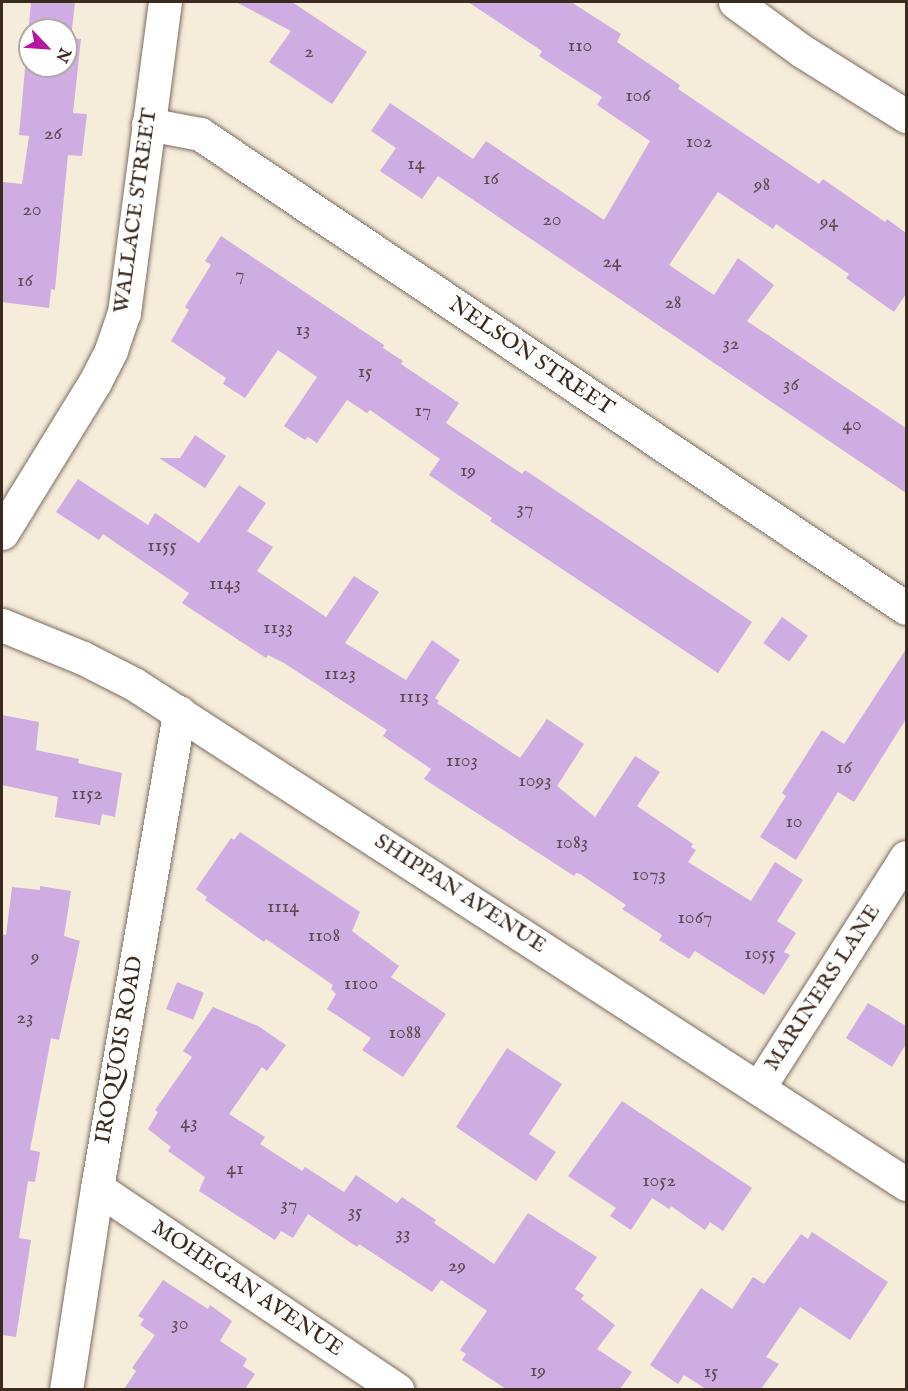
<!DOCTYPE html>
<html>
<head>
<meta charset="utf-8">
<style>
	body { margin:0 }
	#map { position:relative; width:908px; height:1391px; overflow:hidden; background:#f6ecda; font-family:"IM FELL English",serif }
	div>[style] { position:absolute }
	.building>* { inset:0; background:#cface2; transform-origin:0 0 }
	.roads { filter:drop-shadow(0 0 2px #7c6e60) drop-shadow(0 0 2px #7c6e60) }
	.street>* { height:33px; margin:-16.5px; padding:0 16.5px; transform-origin:16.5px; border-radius:16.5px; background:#fff }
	span { translate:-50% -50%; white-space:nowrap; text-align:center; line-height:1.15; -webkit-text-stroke:4.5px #fff; paint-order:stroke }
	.number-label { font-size:20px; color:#604a4f }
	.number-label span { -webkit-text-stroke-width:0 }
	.street-label { font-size:22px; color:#3b2a1e }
	.frame { position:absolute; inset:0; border:3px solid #3b2a1e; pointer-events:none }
	.north { position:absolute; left:18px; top:18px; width:60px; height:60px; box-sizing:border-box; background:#fff; border:2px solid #b1aaa5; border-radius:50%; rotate:115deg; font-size:16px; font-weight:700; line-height:24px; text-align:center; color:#3b2a1e }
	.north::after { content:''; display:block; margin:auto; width:21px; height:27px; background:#b5179e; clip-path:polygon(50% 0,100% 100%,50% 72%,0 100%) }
</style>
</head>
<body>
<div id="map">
	<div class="building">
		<div style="clip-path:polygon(evenodd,31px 2px,75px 2px,71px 38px,81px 39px,73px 113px,87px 114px,82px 156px,68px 155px,55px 290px,51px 289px,49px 308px,2px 302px,3px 182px,22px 184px,29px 136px,19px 135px,31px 2px,30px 30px,66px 30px,66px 66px,30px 66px,30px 30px)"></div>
		<div style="clip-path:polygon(236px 2px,292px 2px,367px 52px,332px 104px,269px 62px,291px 31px)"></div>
		<div style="clip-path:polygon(468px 2px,571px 2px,621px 34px,617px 42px,680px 85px,678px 89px,819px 184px,823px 179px,885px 222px,887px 219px,906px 233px,906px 294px,894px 312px,846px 278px,849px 274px,776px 224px,773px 229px,718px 192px,669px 265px,714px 295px,738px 258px,774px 285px,747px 321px,906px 428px,906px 493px,438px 176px,422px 199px,380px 171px,396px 148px,371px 131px,390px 103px,473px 159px,486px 141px,604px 220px,650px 141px,597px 105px,602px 97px,539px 56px,542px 51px)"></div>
		<div style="clip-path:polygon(221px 236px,384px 345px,383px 348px,403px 361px,401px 364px,459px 403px,446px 423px,522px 474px,525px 470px,752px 622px,718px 673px,490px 521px,492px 518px,429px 475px,440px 459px,370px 410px,367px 413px,347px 400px,317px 443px,308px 437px,305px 440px,284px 426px,317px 377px,278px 350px,245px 398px,223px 384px,226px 378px,171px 341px,189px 310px,185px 307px,211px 265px,205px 261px)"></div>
		<div style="clip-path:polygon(195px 435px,226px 456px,205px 488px,159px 458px,180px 458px)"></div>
		<div style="clip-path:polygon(78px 479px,148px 525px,155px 513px,199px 543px,239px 485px,266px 503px,247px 531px,273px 547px,257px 571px,326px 617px,354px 576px,379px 592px,345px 643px,406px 680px,432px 640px,460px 660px,435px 698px,439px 701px,437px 703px,520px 758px,547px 719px,584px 744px,557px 786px,595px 817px,635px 756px,660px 772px,637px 806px,693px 844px,691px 847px,696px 850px,688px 862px,751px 901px,775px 862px,803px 880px,777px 921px,796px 933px,784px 952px,790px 955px,764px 995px,695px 951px,689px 959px,659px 940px,662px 935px,622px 909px,626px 905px,580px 874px,576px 873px,574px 876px,424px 779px,431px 769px,383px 736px,387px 730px,284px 663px,268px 655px,266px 658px,182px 603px,189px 593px,103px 534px,99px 540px,56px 512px)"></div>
		<div style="left:782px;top:617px;width:32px;height:32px;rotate:36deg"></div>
		<div style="clip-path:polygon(906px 649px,906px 719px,854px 802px,838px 792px,796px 860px,760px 837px,786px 796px,782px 793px,822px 730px,844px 744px)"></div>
		<div style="clip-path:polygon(2px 715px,39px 722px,36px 750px,79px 759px,78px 763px,122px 773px,115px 817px,102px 814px,100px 825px,55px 817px,58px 797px,2px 785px)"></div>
		<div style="clip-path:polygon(240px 832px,360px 912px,352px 931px,399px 966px,391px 977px,446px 1014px,403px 1077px,362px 1050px,371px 1038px,327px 1009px,336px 994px,331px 989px,333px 985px,266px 939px,264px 942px,205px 900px,207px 897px,196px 889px,231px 838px,234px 840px)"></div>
		<div style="clip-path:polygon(40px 886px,71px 891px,64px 936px,80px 941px,59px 1040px,51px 1038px,30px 1150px,40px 1152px,35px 1182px,28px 1181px,19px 1238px,31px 1240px,16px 1337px,2px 1335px,2px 934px,6px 935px,12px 887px,40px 890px)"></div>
		<div style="left:177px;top:982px;width:29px;height:29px;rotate:22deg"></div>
		<div style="clip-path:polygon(868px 1003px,906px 1026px,906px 1044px,892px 1067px,846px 1038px)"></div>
		<div style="clip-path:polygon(213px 1007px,258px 1026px,286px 1045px,267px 1071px,262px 1067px,229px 1114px,265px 1137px,260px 1144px,302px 1171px,305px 1167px,344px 1192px,356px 1175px,397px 1203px,402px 1197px,436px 1220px,434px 1223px,494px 1264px,528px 1213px,597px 1257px,575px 1289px,584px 1295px,581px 1299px,615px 1325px,597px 1349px,632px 1372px,620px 1389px,506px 1389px,462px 1360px,466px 1354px,460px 1350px,487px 1311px,441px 1280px,432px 1292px,359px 1244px,357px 1247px,308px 1214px,293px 1238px,281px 1231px,275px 1240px,199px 1191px,205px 1177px,168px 1151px,171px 1147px,148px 1129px,158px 1112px,155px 1110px,192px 1057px,183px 1051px)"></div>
		<div style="clip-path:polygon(507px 1048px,562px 1084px,529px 1134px,556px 1152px,536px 1181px,456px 1127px)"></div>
		<div style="clip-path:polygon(622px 1101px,752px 1188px,723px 1231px,710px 1222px,705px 1230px,671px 1206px,669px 1209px,652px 1198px,631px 1230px,610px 1216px,616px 1208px,568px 1176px)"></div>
		<div style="clip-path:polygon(812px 1232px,888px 1282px,850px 1340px,800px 1307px,766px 1357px,779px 1364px,761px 1389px,706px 1389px,684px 1375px,678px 1384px,650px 1365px,701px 1288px,732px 1309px,753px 1277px,764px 1284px,801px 1234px,808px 1239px)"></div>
		<div style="clip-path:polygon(163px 1280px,208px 1309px,210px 1305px,232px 1321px,220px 1341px,247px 1359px,243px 1366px,255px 1374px,245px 1389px,124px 1389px,136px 1371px,132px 1368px,155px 1335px,140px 1325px,144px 1319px,138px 1316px)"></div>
	</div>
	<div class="roads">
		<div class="street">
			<div style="left:735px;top:2px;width:83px;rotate:36.2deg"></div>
			<div style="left:802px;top:51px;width:123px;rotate:32deg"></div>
			<div style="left:148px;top:124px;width:53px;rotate:10.9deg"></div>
			<div style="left:200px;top:134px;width:850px;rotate:33.88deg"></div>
			<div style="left:2px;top:533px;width:177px;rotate:-58.4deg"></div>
			<div style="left:95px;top:382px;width:36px;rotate:-63deg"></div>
			<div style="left:111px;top:350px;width:39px;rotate:-71deg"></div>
			<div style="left:124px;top:313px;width:314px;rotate:-82.5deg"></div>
			<div style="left:2px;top:625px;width:87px;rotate:22.2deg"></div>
			<div style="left:83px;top:658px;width:57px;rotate:27deg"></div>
			<div style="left:134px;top:684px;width:920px;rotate:32.93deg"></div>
			<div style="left:759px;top:1087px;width:273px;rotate:-57.4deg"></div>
			<div style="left:97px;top:1188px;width:362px;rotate:33.9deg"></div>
			<div style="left:66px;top:1390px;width:204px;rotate:-81.3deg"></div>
			<div style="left:97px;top:1188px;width:483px;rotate:-80.2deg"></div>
		</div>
	</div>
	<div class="number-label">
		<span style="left:580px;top:45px">110</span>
		<span style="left:309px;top:51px">2</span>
		<span style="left:638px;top:95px">106</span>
		<span style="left:53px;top:133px">26</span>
		<span style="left:699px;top:141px">102</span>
		<span style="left:416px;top:163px">14</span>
		<span style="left:491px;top:178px">16</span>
		<span style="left:762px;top:184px">98</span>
		<span style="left:32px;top:209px">20</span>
		<span style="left:552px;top:219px">20</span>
		<span style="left:829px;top:221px">94</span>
		<span style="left:612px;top:261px">24</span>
		<span style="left:240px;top:274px">7</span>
		<span style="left:25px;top:280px">16</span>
		<span style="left:673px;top:302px">28</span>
		<span style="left:303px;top:329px">13</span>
		<span style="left:731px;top:343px">32</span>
		<span style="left:365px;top:371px">15</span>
		<span style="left:791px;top:384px">36</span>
		<span style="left:423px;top:410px">17</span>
		<span style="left:852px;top:424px">40</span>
		<span style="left:468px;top:470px">19</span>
		<span style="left:525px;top:508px">37</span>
		<span style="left:162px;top:545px">1155</span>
		<span style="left:225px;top:583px">1143</span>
		<span style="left:278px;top:627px">1133</span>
		<span style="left:340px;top:673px">1123</span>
		<span style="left:414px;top:696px">1113</span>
		<span style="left:462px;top:760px">1103</span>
		<span style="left:844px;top:767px">16</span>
		<span style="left:535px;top:780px">1093</span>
		<span style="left:87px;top:793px">1152</span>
		<span style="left:794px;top:821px">10</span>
		<span style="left:572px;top:842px">1083</span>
		<span style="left:649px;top:874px">1073</span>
		<span style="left:283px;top:906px">1114</span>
		<span style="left:695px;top:917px">1067</span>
		<span style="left:324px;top:935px">1108</span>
		<span style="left:760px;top:953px">1055</span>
		<span style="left:35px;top:956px">9</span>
		<span style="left:361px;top:983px">1100</span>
		<span style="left:25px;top:1017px">23</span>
		<span style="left:405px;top:1032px">1088</span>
		<span style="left:189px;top:1122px">43</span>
		<span style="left:235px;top:1168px">41</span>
		<span style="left:659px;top:1180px">1052</span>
		<span style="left:289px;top:1204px">37</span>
		<span style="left:355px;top:1211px">35</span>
		<span style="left:403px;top:1233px">33</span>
		<span style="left:457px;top:1265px">29</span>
		<span style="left:180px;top:1323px">30</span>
		<span style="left:538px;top:1370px">19</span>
		<span style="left:711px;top:1371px">15</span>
	</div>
	<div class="street-label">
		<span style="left:136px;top:211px;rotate:-82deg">WALLACE STREET</span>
		<span style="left:531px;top:357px;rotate:34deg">NELSON STREET</span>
		<span style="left:460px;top:894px;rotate:33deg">SHIPPAN AVENUE</span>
		<span style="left:823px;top:988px;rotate:-57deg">MARINERS LANE</span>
		<span style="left:120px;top:1050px;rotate:-80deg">IROQUOIS ROAD</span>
		<span style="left:247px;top:1289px;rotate:34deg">MOHEGAN AVENUE</span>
	</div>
	<div class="frame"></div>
	<div class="north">N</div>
</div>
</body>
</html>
